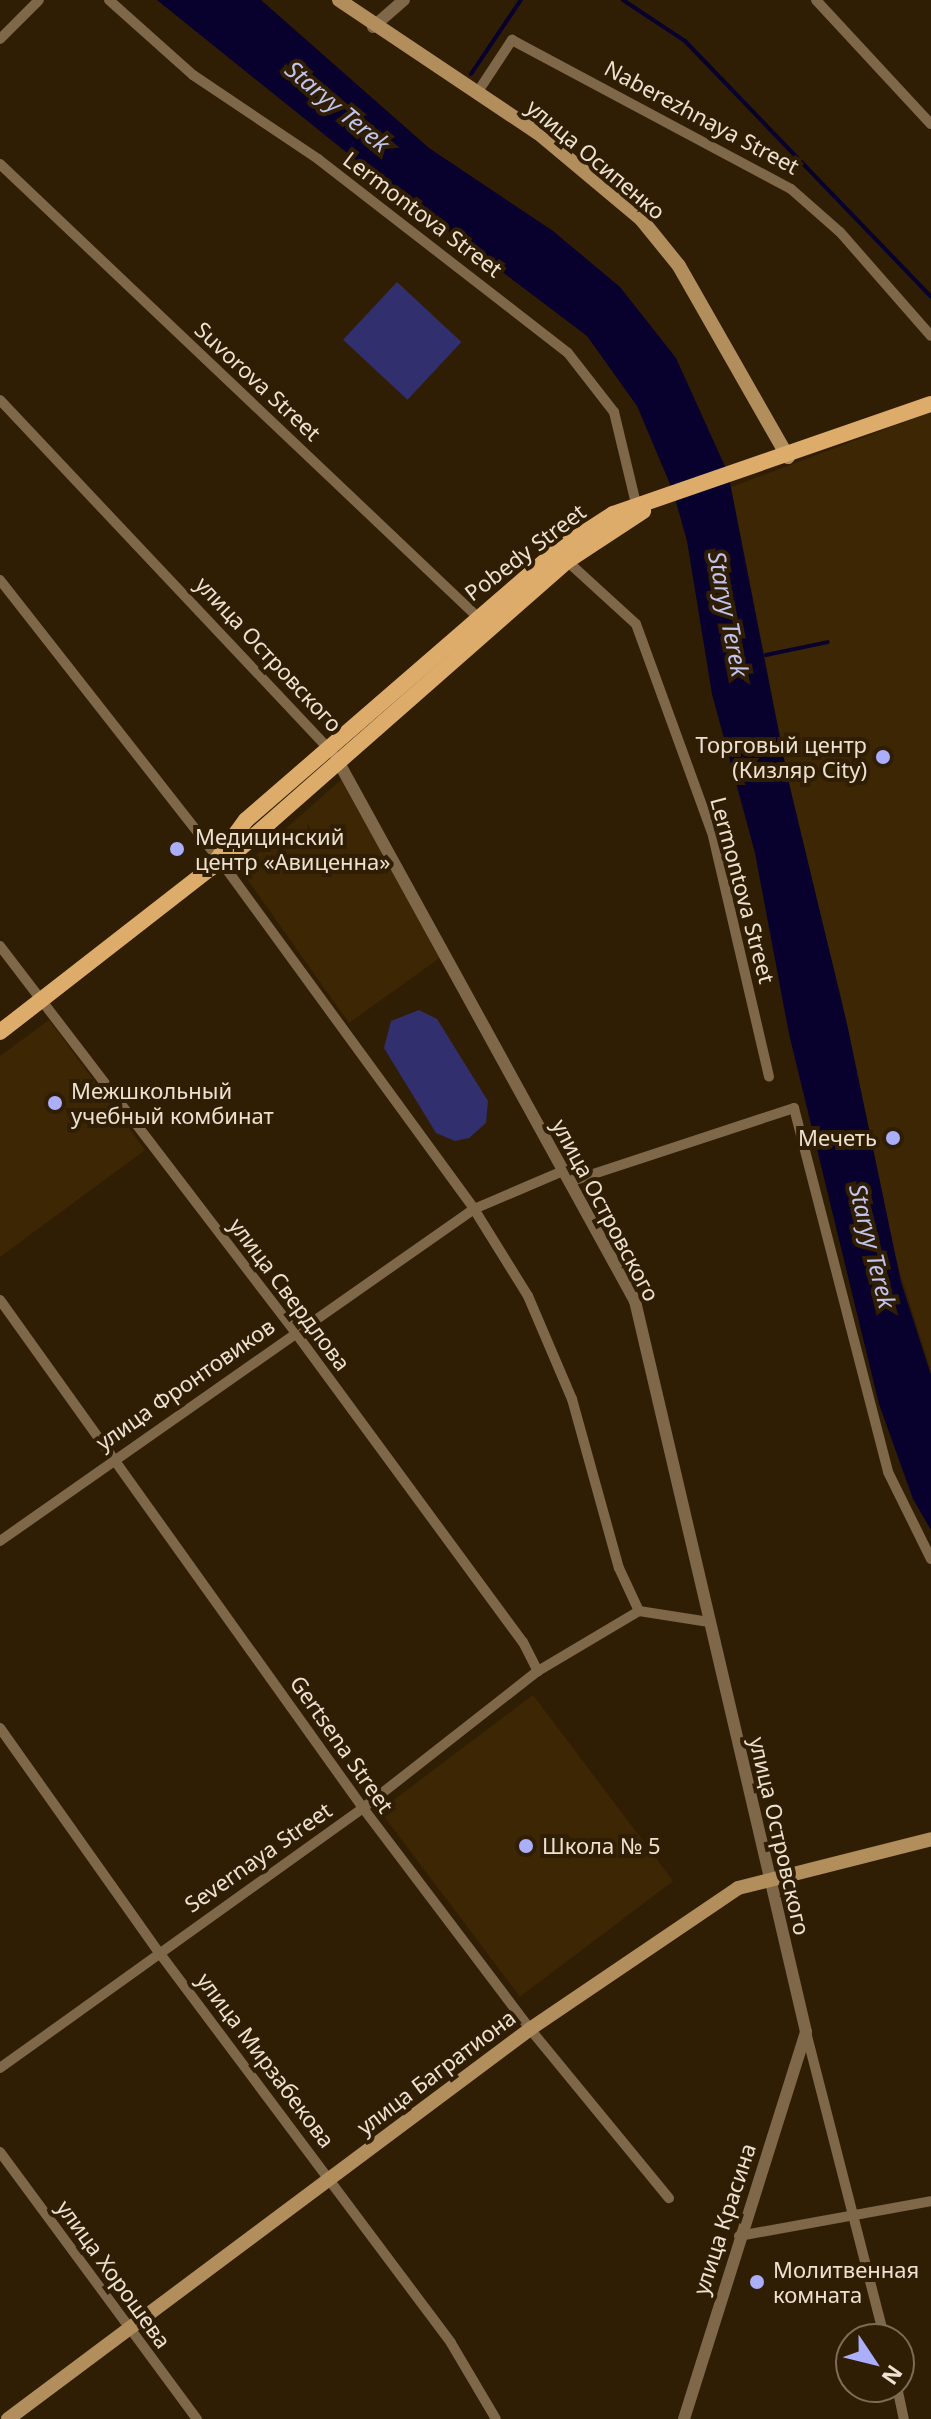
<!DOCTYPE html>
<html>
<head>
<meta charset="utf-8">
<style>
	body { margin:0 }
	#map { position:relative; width:931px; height:2419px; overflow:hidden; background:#301e04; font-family:"Noto Sans",sans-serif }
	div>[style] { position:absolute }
	.built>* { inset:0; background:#3d2604; transform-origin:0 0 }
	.green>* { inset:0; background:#322f6e; transform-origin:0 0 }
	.water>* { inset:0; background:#08002d }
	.stream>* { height:4px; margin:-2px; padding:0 2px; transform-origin:2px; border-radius:2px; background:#08002d }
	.minor>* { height:10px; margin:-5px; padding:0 5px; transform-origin:5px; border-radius:5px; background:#7f6749 }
	.tertiary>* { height:12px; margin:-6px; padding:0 6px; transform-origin:6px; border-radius:6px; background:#7f6749 }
	.secondary>* { height:14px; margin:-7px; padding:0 7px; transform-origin:7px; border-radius:7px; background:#b38e5d }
	.primary>* { height:16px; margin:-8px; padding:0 8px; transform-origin:8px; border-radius:8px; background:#ddac6b }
	.dots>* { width:22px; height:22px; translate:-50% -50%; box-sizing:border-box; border:4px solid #301e04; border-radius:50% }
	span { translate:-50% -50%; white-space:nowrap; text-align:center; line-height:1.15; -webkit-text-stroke:8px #301e04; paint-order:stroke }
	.street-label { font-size:22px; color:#ede1d2 }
	.poi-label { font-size:22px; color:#ede1d2 }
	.right { translate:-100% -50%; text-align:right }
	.left { translate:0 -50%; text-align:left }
	.water-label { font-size:24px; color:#c0c4ee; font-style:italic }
	.north { position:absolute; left:835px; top:2323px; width:80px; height:80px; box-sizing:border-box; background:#301e04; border:2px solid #7c6c56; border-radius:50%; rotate:125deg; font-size:22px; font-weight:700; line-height:32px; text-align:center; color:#ede1d2 }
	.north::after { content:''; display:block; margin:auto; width:28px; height:36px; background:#abaffb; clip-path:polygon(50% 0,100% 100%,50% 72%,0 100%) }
</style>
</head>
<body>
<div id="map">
	<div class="built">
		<div style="clip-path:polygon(931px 412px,931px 1371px,892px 1247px,840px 992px,800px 838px,731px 487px)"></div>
		<div style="clip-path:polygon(343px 778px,441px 957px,349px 1023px,240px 869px)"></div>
		<div style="clip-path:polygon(49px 1020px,145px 1150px,0 1257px,0 1056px)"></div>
		<div style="left:533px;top:1695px;width:233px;height:192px;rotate:53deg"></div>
	</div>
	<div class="green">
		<div style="left:397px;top:282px;width:88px;height:79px;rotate:43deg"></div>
		<div style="clip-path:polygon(419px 1010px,437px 1019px,488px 1101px,486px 1123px,469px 1138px,455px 1141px,436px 1133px,384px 1048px,391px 1021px)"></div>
	</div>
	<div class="water">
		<div style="clip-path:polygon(157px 0,261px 0,429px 148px,553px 231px,620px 287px,676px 358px,728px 473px,788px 779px,847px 1024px,901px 1282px,931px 1375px,931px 1530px,913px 1499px,879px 1404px,789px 1034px,755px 853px,712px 694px,687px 541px,673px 491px,637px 406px,587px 336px,387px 185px)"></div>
	</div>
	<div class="stream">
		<div style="left:623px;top:0;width:74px;rotate:33.5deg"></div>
		<div style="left:685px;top:41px;width:355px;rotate:46.1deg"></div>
		<div style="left:471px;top:74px;width:89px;rotate:-56deg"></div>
		<div style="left:766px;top:655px;width:63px;rotate:-11.8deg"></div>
	</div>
	<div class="minor">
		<div style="left:109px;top:0;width:113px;rotate:41.8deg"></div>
		<div style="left:193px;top:75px;width:151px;rotate:33.9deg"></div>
		<div style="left:318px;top:159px;width:316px;rotate:37.8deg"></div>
		<div style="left:568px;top:353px;width:75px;rotate:52.1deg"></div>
		<div style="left:614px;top:412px;width:99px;rotate:76.5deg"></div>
		<div style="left:816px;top:0;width:169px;rotate:47.2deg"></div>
		<div style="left:0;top:39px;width:55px;rotate:-45deg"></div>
		<div style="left:477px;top:93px;width:64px;rotate:-56.6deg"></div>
		<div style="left:512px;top:40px;width:316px;rotate:28.1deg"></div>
		<div style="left:791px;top:189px;width:65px;rotate:41.3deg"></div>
		<div style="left:840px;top:232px;width:138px;rotate:48.8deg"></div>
		<div style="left:0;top:164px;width:666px;rotate:43.48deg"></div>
		<div style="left:0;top:400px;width:485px;rotate:46.7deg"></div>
		<div style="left:567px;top:561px;width:93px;rotate:42.4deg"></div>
		<div style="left:636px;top:624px;width:226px;rotate:70deg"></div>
		<div style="left:713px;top:836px;width:247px;rotate:76.9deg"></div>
		<div style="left:0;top:580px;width:360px;rotate:51.9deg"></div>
		<div style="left:222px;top:863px;width:428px;rotate:53.9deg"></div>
		<div style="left:474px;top:1209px;width:102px;rotate:58.2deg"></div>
		<div style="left:528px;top:1296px;width:112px;rotate:66.9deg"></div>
		<div style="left:572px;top:1399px;width:175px;rotate:74.5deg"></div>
		<div style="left:619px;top:1568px;width:47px;rotate:65.1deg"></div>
		<div style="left:0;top:946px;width:486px;rotate:52.6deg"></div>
		<div style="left:295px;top:1332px;width:385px;rotate:53.7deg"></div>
		<div style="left:523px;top:1642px;width:33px;rotate:63deg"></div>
		<div style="left:569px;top:1182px;width:237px;rotate:-18.2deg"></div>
		<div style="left:794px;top:1108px;width:376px;rotate:75.5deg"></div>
		<div style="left:888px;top:1472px;width:97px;rotate:63.7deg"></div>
		<div style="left:0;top:1300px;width:624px;rotate:54.45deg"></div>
		<div style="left:363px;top:1808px;width:277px;rotate:52.9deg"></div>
		<div style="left:530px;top:2029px;width:219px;rotate:50.6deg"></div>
		<div style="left:0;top:1541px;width:579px;rotate:-35.01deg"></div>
		<div style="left:474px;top:1209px;width:97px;rotate:-23.1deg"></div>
		<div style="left:0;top:1728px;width:273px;rotate:54.7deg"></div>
		<div style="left:158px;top:1951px;width:489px;rotate:53.2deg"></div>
		<div style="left:451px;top:2343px;width:88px;rotate:59.4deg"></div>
		<div style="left:806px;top:2032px;width:317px;rotate:75.6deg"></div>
		<div style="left:0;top:2068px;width:447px;rotate:-35.6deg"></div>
		<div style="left:363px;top:1808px;width:222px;rotate:-38.1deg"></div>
		<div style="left:538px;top:1671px;width:117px;rotate:-30.7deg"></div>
		<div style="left:639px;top:1611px;width:71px;rotate:8.9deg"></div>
		<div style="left:0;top:2152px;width:332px;rotate:53.6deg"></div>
		<div style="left:739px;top:2236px;width:195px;rotate:-10.3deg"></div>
		<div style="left:897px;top:2387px;width:33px;rotate:78deg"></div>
	</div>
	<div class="tertiary">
		<div style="left:373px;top:27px;width:41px;rotate:-41.1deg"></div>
		<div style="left:338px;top:761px;width:616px;rotate:61.19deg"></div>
		<div style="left:635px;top:1301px;width:751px;rotate:76.83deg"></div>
		<div style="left:806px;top:2032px;width:406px;rotate:107.5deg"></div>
	</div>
	<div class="secondary">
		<div style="left:339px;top:0;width:239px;rotate:33.8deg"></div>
		<div style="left:538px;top:133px;width:134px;rotate:39.9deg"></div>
		<div style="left:641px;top:219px;width:60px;rotate:51deg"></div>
		<div style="left:679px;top:266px;width:220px;rotate:60.3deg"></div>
		<div style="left:8px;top:2419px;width:652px;rotate:-36.76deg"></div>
		<div style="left:530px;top:2029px;width:251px;rotate:-34.1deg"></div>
		<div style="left:738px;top:1888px;width:199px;rotate:-14.2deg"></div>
	</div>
	<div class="primary">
		<div style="left:229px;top:858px;width:450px;rotate:-41.3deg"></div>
		<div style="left:567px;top:561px;width:91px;rotate:-33.3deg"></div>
		<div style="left:0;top:1032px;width:267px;rotate:-37.9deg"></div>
		<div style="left:211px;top:868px;width:59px;rotate:-53.9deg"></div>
		<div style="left:246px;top:820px;width:414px;rotate:-40.9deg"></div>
		<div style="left:559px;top:549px;width:64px;rotate:-32.9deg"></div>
		<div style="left:613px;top:514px;width:336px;rotate:-19.1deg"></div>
	</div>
	<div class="dots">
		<div style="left:883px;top:757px;background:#abaffb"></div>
		<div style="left:177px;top:849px;background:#abaffb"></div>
		<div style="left:55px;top:1103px;background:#abaffb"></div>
		<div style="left:893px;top:1138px;background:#abaffb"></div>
		<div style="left:526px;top:1846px;background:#abaffb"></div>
		<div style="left:757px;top:2282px;background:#abaffb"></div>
	</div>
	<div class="street-label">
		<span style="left:702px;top:117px;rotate:28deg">Naberezhnaya Street</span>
		<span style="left:596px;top:159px;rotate:40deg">улица Осипенко</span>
		<span style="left:423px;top:214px;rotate:37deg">Lermontova Street</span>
		<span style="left:258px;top:381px;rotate:43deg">Suvorova Street</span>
		<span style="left:525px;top:552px;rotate:-37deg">Pobedy Street</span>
		<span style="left:269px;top:654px;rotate:47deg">улица Островского</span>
		<span style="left:743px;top:890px;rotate:75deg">Lermontova Street</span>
		<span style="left:606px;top:1210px;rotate:62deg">улица Островского</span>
		<span style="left:290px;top:1294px;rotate:53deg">улица Свердлова</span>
		<span style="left:185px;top:1384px;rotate:-35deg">улица Фронтовиков</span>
		<span style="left:342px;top:1744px;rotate:55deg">Gertsena Street</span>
		<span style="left:780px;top:1836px;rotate:77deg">улица Островского</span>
		<span style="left:258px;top:1857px;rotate:-35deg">Severnaya Street</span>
		<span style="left:266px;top:2060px;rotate:53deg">улица Мирзабекова</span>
		<span style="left:436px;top:2072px;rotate:-37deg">улица Багратиона</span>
		<span style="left:724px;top:2219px;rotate:-72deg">улица Красина</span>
		<span style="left:114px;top:2274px;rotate:54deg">улица Хорошева</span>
	</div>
	<div class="poi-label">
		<span class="right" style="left:867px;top:757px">Торговый центр<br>(Кизляр City)</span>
		<span class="left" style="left:195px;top:849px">Медицинский<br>центр «Авиценна»</span>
		<span class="left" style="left:71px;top:1103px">Межшкольный<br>учебный комбинат</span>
		<span class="right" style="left:877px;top:1138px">Мечеть</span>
		<span class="left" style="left:542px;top:1846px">Школа № 5</span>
		<span class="left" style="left:773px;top:2282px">Молитвенная<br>комната</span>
	</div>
	<div class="water-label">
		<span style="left:338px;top:106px;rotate:40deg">Staryy Terek</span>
		<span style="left:729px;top:614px;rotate:79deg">Staryy Terek</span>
		<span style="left:873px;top:1246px;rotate:76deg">Staryy Terek</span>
	</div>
	<div class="north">N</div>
</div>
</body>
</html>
